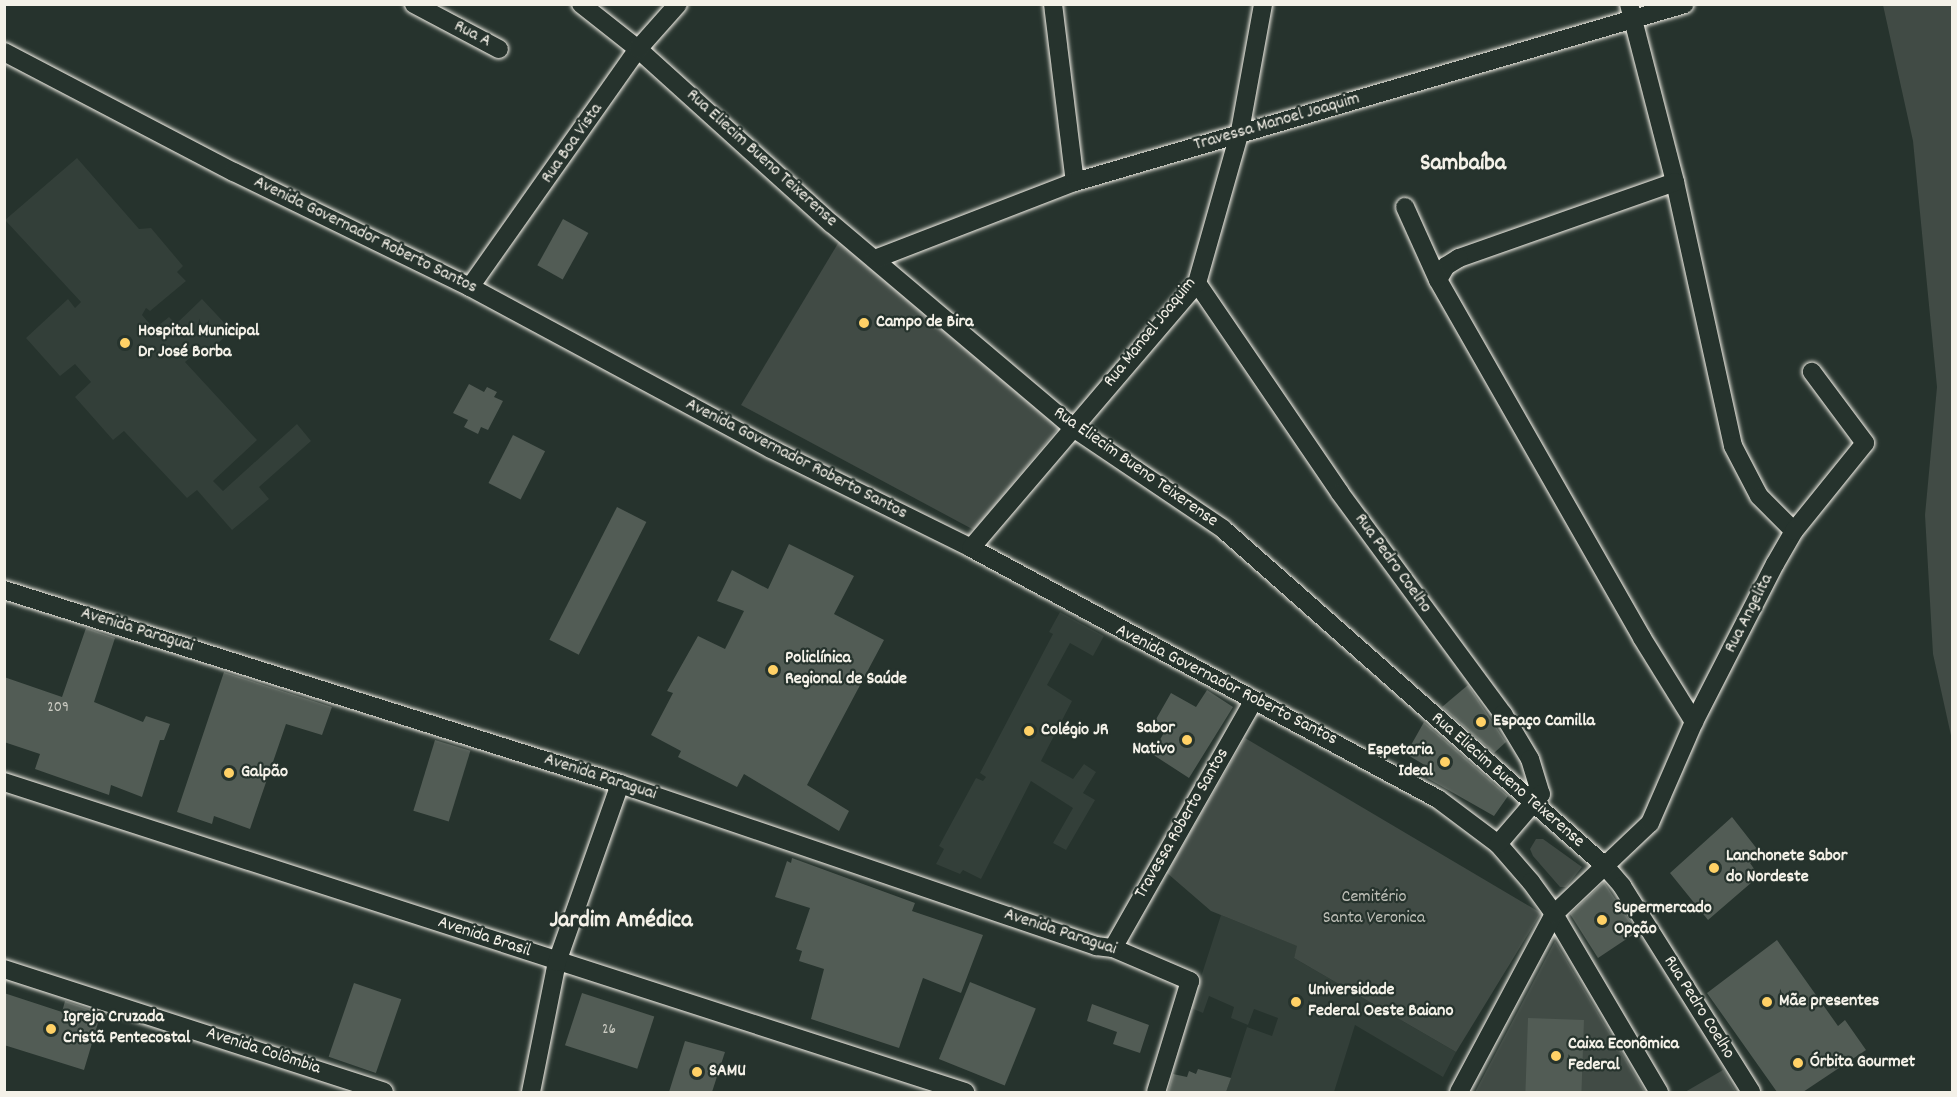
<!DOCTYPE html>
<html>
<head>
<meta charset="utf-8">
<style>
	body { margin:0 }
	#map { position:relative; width:1957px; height:1097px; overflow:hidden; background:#26332d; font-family:Dekko,sans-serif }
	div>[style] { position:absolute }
	.built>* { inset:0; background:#333f39 }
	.green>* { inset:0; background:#414b45 }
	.building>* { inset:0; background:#525c55; transform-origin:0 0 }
	.roads { filter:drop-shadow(0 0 2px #f4f1e8) drop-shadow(0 0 2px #f4f1e8) }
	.street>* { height:18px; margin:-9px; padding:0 9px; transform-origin:9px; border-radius:9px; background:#26332d }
	.dots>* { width:16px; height:16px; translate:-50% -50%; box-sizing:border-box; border:3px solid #26332d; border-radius:50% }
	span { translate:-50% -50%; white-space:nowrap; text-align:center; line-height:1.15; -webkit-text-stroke:4.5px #26332d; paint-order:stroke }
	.number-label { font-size:15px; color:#ccccc3 }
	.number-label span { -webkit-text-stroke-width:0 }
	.street-label { font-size:18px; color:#f4f1e8 }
	.poi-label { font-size:18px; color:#f4f1e8; font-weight:700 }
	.left { translate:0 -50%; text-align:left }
	.right { translate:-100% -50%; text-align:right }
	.park-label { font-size:18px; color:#bebfb7 }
	.district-label { font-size:24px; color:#f4f1e8; font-weight:700 }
	.frame { position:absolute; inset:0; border:6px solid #f4f1e8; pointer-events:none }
</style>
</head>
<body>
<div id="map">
	<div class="built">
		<div style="clip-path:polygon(77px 158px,139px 229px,151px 228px,183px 266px,177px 272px,186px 281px,150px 311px,146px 308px,142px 315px,154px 329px,169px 317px,176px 324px,202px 299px,231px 330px,206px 356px,200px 349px,185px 362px,257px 440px,213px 481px,223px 491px,297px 424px,311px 441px,259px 487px,269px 499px,232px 530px,197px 490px,187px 498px,124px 431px,113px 440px,75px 397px,91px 382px,75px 364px,60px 376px,26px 338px,68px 299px,75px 308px,81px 302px,5px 220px)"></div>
		<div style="clip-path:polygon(1060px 612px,1104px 636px,1093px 656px,1070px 643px,1047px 685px,1072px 701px,1041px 761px,1073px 779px,1084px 764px,1096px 772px,1083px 793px,1095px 800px,1066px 850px,1053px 843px,1073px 808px,1031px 781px,981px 879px,963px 870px,960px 874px,936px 864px,944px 849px,939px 846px,976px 778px,983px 781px,986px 777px,980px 773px,1053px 634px,1049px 632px)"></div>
		<div style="clip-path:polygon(1221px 915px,1298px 946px,1294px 958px,1456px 1052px,1443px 1077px,1355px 1025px,1334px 1092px,1226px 1092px,1247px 1027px,1272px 1036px,1278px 1018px,1254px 1009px,1248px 1025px,1231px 1018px,1234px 1007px,1209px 996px,1203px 1013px,1191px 1008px)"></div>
	</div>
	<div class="green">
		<div style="clip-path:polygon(1883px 5px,1952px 5px,1952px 740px,1933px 654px,1925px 515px,1937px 387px,1913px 141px)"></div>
		<div style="clip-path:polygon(840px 240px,1061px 425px,974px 530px,741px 405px)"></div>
		<div style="clip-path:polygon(1245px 738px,1541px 913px,1456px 1052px,1294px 958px,1297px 946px,1211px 911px,1167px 873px)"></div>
		<div style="clip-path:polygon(1536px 839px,1543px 839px,1582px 867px,1566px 887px,1560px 887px,1533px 856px,1530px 849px)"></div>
		<div style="clip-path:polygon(1555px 941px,1645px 1092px,1475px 1092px)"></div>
		<div style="clip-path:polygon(1723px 1070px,1736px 1092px,1685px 1092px)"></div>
	</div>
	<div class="building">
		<div style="left:563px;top:219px;width:29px;height:53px;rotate:29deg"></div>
		<div style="clip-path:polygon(469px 384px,484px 392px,487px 387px,497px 392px,494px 397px,503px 401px,488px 430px,481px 427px,478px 434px,464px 427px,468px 420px,453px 413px)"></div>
		<div style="left:513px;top:435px;width:36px;height:54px;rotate:27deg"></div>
		<div style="left:617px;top:507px;width:33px;height:149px;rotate:27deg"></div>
		<div style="clip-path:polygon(789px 544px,854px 576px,834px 614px,884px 640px,807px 785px,849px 811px,839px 831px,744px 774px,737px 787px,678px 757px,681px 751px,651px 735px,673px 693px,667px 691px,698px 636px,725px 649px,744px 611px,717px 601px,732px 570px,768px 589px)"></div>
		<div style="clip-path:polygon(86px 628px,115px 638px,94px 702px,143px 722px,146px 716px,170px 724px,164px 740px,160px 740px,142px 797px,111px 785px,109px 795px,35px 769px,40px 754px,4px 742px,4px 677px,62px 697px)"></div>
		<div style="clip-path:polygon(224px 672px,332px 707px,322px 735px,286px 724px,250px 829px,214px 816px,212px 824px,177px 812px)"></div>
		<div style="clip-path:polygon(1468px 685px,1506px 742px,1494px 753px,1442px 707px)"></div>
		<div style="clip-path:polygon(1207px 690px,1233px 707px,1189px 778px,1152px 754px,1166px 729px,1155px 721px,1171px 693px,1196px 707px)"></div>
		<div style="clip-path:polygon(1424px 722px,1508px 796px,1494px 816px,1427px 778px,1433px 770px,1406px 754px)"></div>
		<div style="left:435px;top:740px;width:37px;height:74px;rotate:17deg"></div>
		<div style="clip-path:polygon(1732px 817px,1761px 854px,1750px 863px,1759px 876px,1708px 920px,1670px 873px)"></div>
		<div style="clip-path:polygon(792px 858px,915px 903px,912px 911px,983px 935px,961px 993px,923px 978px,899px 1048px,811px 1019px,824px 969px,799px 961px,802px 951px,796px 949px,810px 908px,775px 897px,787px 861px,791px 863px)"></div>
		<div style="clip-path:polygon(1604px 882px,1637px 932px,1598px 958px,1570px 914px)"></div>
		<div style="clip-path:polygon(1777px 940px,1838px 1026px,1845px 1020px,1866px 1050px,1803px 1092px,1777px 1092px,1707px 993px)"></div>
		<div style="left:970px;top:982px;width:71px;height:83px;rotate:22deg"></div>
		<div style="left:354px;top:983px;width:50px;height:78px;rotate:19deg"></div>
		<div style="clip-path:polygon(4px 993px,62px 1012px,65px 1001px,101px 1013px,84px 1070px,4px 1045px)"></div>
		<div style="left:582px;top:993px;width:76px;height:55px;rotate:18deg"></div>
		<div style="clip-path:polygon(1092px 1004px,1149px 1025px,1140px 1053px,1113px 1044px,1117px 1032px,1087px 1021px)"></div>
		<div style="left:1528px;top:1018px;width:56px;height:74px;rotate:2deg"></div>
		<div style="clip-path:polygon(685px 1041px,725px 1052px,712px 1092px,669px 1092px)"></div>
		<div style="clip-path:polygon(1198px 1069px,1231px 1078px,1226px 1092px,1168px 1092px,1173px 1074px,1187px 1077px,1189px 1071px,1196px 1074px)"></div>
	</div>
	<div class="roads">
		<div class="street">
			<div style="left:414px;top:4px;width:96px;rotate:27.9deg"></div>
			<div style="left:581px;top:4px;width:73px;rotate:38.3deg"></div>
			<div style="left:638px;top:49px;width:261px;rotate:42.1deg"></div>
			<div style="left:832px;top:224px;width:314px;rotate:40.2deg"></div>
			<div style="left:1072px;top:427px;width:182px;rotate:34deg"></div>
			<div style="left:1223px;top:529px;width:508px;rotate:41.41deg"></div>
			<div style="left:1604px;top:865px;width:28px;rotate:49deg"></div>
			<div style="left:1622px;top:886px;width:243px;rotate:57.9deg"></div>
			<div style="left:1053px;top:4px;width:179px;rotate:83deg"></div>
			<div style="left:1629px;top:4px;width:184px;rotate:75.5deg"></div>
			<div style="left:1675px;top:182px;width:270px;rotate:77.6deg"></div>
			<div style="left:1733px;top:446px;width:56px;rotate:62.5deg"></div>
			<div style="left:1759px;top:496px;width:49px;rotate:45deg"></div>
			<div style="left:4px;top:52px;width:259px;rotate:27.6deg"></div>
			<div style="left:234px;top:172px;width:263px;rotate:26deg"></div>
			<div style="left:470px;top:287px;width:342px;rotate:28.3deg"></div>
			<div style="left:771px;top:449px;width:223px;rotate:26.3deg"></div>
			<div style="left:971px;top:548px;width:530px;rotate:28.26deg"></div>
			<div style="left:1438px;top:799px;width:75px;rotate:36.9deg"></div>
			<div style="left:1498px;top:844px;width:50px;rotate:49deg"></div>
			<div style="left:1531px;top:882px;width:39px;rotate:54deg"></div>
			<div style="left:1554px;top:914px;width:207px;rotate:59.5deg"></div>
			<div style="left:1675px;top:182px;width:229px;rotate:160.6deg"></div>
			<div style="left:1459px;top:258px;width:15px;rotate:148deg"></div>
			<div style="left:1446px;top:266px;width:16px;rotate:120deg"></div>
			<div style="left:1438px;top:280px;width:412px;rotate:60.3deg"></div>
			<div style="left:1642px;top:638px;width:99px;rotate:58.2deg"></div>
			<div style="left:1405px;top:207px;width:80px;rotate:65.7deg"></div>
			<div style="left:875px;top:259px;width:214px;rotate:-21.1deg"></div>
			<div style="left:1075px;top:182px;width:635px;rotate:-16.27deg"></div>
			<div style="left:1197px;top:283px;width:254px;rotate:55.7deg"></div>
			<div style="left:1340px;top:493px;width:275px;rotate:53.6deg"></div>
			<div style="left:1503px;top:714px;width:52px;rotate:59deg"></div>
			<div style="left:1530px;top:759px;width:37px;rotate:73deg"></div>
			<div style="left:1541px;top:794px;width:66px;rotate:130.7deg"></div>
			<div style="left:470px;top:287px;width:291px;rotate:-54.8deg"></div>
			<div style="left:638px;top:49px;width:60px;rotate:-48.4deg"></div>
			<div style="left:971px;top:548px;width:348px;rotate:-49.5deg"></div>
			<div style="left:1197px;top:283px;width:158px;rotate:-74.2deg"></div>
			<div style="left:1240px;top:131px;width:129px;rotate:-79.7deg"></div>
			<div style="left:4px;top:590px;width:646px;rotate:17.48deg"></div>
			<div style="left:620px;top:784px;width:503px;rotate:18.8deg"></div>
			<div style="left:1096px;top:946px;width:17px;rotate:7deg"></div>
			<div style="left:1113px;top:948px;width:84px;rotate:23.2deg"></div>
			<div style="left:1190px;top:981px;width:116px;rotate:107deg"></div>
			<div style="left:4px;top:782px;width:1010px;rotate:17.88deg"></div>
			<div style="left:1113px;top:948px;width:285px;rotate:-60.4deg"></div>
			<div style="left:4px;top:969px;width:399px;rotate:17.9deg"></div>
			<div style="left:531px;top:1092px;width:133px;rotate:-78.7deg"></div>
			<div style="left:557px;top:962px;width:189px;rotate:-70.5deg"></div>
			<div style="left:1459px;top:1092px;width:202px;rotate:-61.9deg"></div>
			<div style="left:1554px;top:914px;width:132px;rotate:-43.5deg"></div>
			<div style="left:1650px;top:823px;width:110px;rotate:-66.5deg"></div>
			<div style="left:1694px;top:722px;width:178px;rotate:-62.9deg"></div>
			<div style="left:1775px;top:564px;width:38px;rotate:-60deg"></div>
			<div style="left:1794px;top:531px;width:113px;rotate:-51.1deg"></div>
			<div style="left:1865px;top:443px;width:89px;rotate:-126.7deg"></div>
		</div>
	</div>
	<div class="dots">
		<div style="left:864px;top:323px;background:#ffd166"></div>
		<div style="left:125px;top:343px;background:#ffd166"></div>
		<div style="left:773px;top:670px;background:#ffd166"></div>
		<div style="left:1481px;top:722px;background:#ffd166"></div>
		<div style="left:1029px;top:731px;background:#ffd166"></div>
		<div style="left:1187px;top:740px;background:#ffd166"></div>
		<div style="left:1445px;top:762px;background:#ffd166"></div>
		<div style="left:229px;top:773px;background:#ffd166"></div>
		<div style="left:1714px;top:868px;background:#ffd166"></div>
		<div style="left:1602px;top:920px;background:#ffd166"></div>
		<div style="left:1296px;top:1002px;background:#ffd166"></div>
		<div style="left:1767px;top:1002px;background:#ffd166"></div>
		<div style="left:51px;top:1029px;background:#ffd166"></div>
		<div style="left:1556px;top:1056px;background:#ffd166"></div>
		<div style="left:1798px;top:1063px;background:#ffd166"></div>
		<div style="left:697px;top:1072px;background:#ffd166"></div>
	</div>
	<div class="number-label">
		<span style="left:58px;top:709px">209</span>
		<span style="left:609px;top:1031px">26</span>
	</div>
	<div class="street-label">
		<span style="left:472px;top:35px;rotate:27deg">Rua A</span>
		<span style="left:1277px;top:123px;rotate:-16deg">Travessa Manoel Joaquim</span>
		<span style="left:573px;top:144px;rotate:-55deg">Rua Boa Vista</span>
		<span style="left:761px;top:159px;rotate:42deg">Rua Eliecim Bueno Teixerense</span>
		<span style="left:365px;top:236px;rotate:26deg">Avenida Governador Roberto Santos</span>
		<span style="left:1151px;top:333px;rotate:-51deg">Rua Manoel Joaquim</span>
		<span style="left:796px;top:460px;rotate:27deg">Avenida Governador Roberto Santos</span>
		<span style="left:1135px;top:468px;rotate:35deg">Rua Eliecim Bueno Teixerense</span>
		<span style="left:1392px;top:564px;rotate:54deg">Rua Pedro Coelho</span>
		<span style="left:1750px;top:614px;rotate:-63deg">Rua Angelita</span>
		<span style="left:137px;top:631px;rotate:17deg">Avenida Paraguai</span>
		<span style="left:1226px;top:686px;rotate:27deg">Avenida Governador Roberto Santos</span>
		<span style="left:600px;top:778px;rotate:18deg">Avenida Paraguai</span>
		<span style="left:1507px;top:781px;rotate:41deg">Rua Eliecim Bueno Teixerense</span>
		<span style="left:1183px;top:824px;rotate:-60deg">Travessa Roberto Santos</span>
		<span style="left:1060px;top:933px;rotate:18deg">Avenida Paraguai</span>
		<span style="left:484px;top:938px;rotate:18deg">Avenida Brasil</span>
		<span style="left:1698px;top:1008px;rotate:58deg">Rua Pedro Coelho</span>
		<span style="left:263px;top:1052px;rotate:18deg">Avenida Colômbia</span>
	</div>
	<div class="poi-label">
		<span class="left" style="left:876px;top:323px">Campo de Bira</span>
		<span class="left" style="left:138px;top:343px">Hospital Municipal<br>Dr José Borba</span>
		<span class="left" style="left:785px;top:670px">Policlínica<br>Regional de Saúde</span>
		<span class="left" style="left:1493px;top:722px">Espaço Camilla</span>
		<span class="right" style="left:1175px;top:740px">Sabor<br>Nativo</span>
		<span class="left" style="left:1041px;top:731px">Colégio JR</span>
		<span class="right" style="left:1433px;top:762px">Espetaria<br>Ideal</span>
		<span class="left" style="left:241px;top:773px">Galpão</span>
		<span class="left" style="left:1726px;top:868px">Lanchonete Sabor<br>do Nordeste</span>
		<span class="left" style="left:1614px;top:920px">Supermercado<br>Opção</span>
		<span class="left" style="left:1308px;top:1002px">Universidade<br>Federal Oeste Baiano</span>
		<span class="left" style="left:1779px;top:1002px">Mãe presentes</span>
		<span class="left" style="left:63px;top:1029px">Igreja Cruzada<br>Cristã Pentecostal</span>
		<span class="left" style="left:1568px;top:1056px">Caixa Econômica<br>Federal</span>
		<span class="left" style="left:1810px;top:1063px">Órbita Gourmet</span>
		<span class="left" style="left:709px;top:1072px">SAMU</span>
	</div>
	<div class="park-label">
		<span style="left:1374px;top:909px">Cemitério<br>Santa Veronica</span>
	</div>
	<div class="district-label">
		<span style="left:1463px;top:165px">Sambaíba</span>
		<span style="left:621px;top:922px">Jardim Amédica</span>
	</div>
	<div class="frame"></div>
</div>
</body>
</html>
